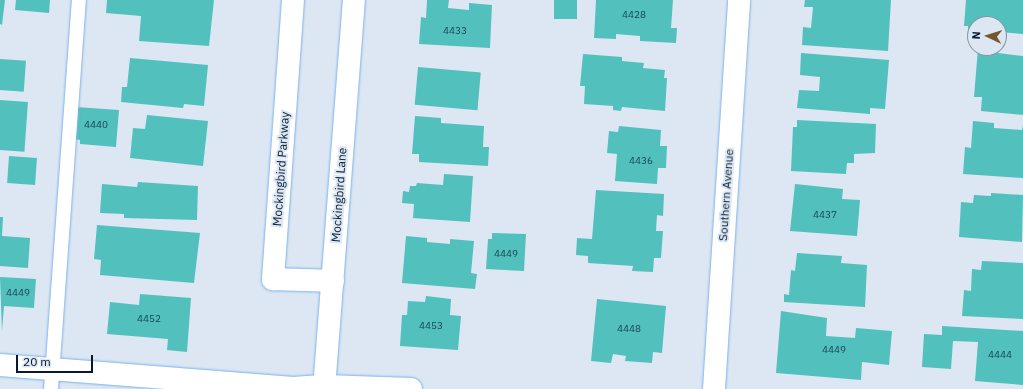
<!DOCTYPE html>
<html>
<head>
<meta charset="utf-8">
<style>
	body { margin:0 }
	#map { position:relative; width:1023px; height:389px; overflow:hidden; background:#dce7f3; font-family:"IBM Plex Sans",sans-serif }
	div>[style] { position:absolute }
	.building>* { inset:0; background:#52c0bc; transform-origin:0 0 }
	.roads { filter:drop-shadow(0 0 1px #7db1ea) drop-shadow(0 0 1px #7db1ea) }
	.lane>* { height:14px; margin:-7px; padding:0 7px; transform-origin:7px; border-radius:7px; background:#fff }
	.street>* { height:22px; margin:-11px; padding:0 11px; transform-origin:11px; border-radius:11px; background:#fff }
	.secondary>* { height:22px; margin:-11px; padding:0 11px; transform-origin:11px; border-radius:11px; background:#fff }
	span { translate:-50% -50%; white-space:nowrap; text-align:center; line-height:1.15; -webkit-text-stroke:4px #dce7f3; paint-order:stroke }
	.number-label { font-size:10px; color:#194453 }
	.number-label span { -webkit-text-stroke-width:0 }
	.street-label { font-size:12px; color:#061a30 }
	.north { position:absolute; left:967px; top:16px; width:40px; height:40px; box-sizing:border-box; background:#dce7f3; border:1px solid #8695a5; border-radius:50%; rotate:274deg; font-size:11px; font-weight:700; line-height:16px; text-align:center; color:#061a30 }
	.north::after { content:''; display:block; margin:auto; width:14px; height:18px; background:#77572d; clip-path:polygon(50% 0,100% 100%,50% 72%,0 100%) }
	.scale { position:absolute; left:16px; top:355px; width:77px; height:18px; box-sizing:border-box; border:2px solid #061a30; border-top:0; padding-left:5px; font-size:12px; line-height:14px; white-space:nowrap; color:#061a30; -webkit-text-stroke:3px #dce7f3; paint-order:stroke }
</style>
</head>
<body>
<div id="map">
	<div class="building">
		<div style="clip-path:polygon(0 0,5px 0,2px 25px,0 24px)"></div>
		<div style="clip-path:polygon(16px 0,50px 0,49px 13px,15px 10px)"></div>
		<div style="clip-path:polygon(107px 0,214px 0,209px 46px,139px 41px,141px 16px,106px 13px)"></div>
		<div style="clip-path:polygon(427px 0,449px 0,448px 8px,469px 10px,469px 3px,492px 5px,490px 48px,419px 44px,421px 17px,426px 18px)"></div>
		<div style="left:554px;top:0;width:23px;height:19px"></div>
		<div style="clip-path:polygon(596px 0,673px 0,671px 28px,677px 28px,676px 43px,640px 41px,640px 36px,616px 34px,616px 39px,594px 38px)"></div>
		<div style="clip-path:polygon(805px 0,891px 0,888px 51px,802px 45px,803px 27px,811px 28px,813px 7px,804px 7px)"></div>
		<div style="clip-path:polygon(966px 0,1023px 0,1023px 34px,999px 32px,999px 24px,975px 24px,975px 30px,968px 30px,968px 26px,964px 26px)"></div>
		<div style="clip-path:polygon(978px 48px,999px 48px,998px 53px,1023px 56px,1023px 115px,981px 111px,982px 97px,974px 97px)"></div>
		<div style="clip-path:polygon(801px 53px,889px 60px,885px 109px,870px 108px,870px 114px,797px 108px,799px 90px,819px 91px,820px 77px,800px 75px)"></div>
		<div style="clip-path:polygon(583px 54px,622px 57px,622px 61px,644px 63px,643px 68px,665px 70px,664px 78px,667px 78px,665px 111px,622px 107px,621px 111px,613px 110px,613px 106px,584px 104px,585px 86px,580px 86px)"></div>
		<div style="clip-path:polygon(130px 58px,208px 65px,204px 106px,184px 104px,183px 108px,121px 102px,122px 87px,127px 87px)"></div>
		<div style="left:0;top:59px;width:26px;height:31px;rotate:4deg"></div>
		<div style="left:418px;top:67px;width:63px;height:38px;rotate:5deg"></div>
		<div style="left:0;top:100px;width:28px;height:50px;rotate:4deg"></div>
		<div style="clip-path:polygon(76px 107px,119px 110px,116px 147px,80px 144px,80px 140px,73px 139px)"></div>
		<div style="clip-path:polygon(147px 115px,208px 121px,203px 166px,130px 158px,133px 128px,145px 129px)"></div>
		<div style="clip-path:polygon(415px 116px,441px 118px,441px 123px,484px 126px,483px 147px,489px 147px,488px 166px,419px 162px,419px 154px,412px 154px)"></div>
		<div style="clip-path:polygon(797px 120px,876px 124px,875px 153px,854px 154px,854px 163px,847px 163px,846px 174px,791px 171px,793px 127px,797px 127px)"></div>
		<div style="clip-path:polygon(973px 121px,994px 123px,994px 128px,1022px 130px,1023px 125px,1023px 178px,963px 174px,965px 147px,971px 148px)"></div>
		<div style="clip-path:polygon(619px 126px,661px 130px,660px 146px,667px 146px,666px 168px,658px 168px,657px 184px,615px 181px,617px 154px,607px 153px,609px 131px,618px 132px)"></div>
		<div style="left:9px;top:156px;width:28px;height:27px;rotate:4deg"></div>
		<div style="clip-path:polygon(444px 174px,473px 176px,470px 222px,413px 218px,414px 204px,402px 203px,403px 191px,409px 192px,410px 186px,416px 186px,417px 183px,443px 185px)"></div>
		<div style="clip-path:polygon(138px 182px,198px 186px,197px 220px,124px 218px,124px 214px,100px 213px,102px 184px,137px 187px)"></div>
		<div style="clip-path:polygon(795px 184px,843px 189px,842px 199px,860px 200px,857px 236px,790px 231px)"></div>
		<div style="clip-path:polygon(596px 190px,664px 194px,663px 216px,657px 215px,656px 231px,663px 231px,661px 258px,654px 258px,653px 272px,632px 271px,633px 266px,588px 263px,588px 256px,576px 255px,577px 238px,592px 239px)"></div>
		<div style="clip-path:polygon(991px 193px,1023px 195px,1022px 242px,959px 237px,961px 202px,973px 203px,974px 195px,991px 196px)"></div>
		<div style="clip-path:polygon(0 217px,3px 217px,2px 236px,30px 238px,28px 268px,0 266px)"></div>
		<div style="clip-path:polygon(97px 225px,200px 233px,194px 283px,100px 275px,101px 260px,94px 259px)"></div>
		<div style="clip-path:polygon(492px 233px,526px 234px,524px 271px,486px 269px,488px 239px,492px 239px)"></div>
		<div style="clip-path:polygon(406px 236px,427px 238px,427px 242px,450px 244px,450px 239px,474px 241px,471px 273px,477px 274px,475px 289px,402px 283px)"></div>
		<div style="clip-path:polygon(797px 253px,842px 256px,841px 263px,867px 265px,865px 307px,784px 302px,784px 294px,789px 295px,791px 270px,795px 271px)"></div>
		<div style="clip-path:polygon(982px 261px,1023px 263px,1023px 319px,962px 316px,964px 290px,971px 291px,972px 269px,981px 270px)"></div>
		<div style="clip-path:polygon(0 277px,36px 279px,34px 308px,4px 306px,2px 331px)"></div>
		<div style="clip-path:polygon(140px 294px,191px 298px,187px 352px,167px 350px,168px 339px,107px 334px,110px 302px,139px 305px)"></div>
		<div style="clip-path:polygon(426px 296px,451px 299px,450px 315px,461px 316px,458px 350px,400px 346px,402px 315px,407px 315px,408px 301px,425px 302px)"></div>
		<div style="clip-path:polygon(597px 299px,666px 306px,662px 353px,653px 352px,652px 363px,625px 361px,626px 356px,613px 354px,611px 363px,591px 361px)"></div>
		<div style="clip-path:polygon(781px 311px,827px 318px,826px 336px,855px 338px,856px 328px,892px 331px,889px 365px,862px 362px,861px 380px,776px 373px)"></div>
		<div style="clip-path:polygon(942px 326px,1023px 331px,1023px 385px,975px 381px,978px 342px,953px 341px,951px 369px,922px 367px,924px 334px,942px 335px)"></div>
	</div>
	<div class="roads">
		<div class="lane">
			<div style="left:51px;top:389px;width:390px;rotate:-85.9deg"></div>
		</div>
		<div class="street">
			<div style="left:293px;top:0;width:280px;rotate:94.1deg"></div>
			<div style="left:273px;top:279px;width:60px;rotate:1.9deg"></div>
			<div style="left:0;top:365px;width:294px;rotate:4.5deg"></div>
			<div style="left:293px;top:388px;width:32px;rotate:-4deg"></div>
			<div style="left:714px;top:389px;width:390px;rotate:-86.3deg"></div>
		</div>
		<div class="secondary">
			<div style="left:325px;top:386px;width:86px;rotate:2deg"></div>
			<div style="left:324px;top:389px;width:390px;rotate:-85.6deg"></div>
		</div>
	</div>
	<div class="number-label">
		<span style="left:634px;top:15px">4428</span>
		<span style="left:455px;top:31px">4433</span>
		<span style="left:96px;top:125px">4440</span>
		<span style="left:641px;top:161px">4436</span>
		<span style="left:825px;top:215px">4437</span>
		<span style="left:506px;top:254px">4449</span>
		<span style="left:18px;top:293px">4449</span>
		<span style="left:149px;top:319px">4452</span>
		<span style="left:431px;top:326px">4453</span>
		<span style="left:629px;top:329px">4448</span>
		<span style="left:834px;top:350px">4449</span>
		<span style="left:1000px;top:355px">4444</span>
	</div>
	<div class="street-label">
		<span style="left:281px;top:169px;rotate:-86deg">Mockingbird Parkway</span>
		<span style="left:339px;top:195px;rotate:-86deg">Mockingbird Lane</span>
		<span style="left:726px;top:195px;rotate:-86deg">Southern Avenue</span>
	</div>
	<div class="north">N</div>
	<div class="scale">20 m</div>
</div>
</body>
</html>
